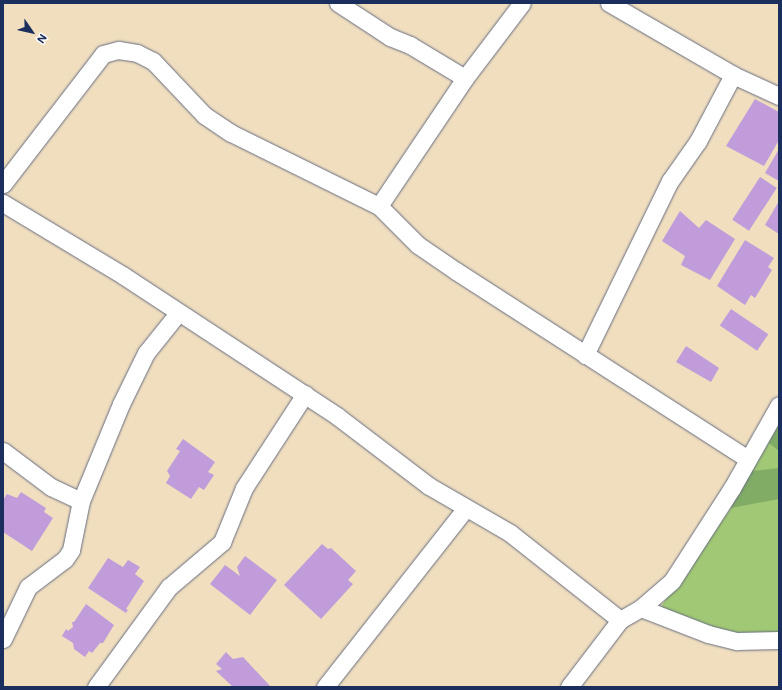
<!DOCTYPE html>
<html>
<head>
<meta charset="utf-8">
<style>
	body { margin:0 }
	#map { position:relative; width:782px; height:690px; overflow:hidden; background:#f0debf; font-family:Mali,sans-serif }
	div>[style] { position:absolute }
	.green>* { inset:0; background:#a1c874 }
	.forest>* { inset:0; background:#80ac66 }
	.building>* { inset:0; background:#c19cda; transform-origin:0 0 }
	.roads { filter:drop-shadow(0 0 1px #666c80) drop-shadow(0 0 1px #666c80) }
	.street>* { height:17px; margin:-8.5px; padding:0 8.5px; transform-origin:8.5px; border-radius:8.5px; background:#fff }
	span { translate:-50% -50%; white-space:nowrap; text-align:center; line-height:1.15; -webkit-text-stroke:3px #fdfcf7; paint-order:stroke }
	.frame { position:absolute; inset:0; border:4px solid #1b2f5e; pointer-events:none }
	.north { position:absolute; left:12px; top:12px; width:40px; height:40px; -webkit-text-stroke:3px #fdfcf7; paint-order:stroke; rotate:124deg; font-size:11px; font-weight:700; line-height:16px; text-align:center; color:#1b2f5e }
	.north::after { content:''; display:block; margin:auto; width:14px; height:18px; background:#1b2f5e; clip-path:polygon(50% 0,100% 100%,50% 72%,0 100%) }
</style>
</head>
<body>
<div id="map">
	<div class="green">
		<div style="clip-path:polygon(779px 421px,779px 643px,715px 641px,663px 611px,662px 605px,731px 508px)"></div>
	</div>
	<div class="forest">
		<div style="clip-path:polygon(779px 425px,779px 451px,769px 443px)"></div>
		<div style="clip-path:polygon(779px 468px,779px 499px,731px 508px,752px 471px)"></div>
	</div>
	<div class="building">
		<div style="clip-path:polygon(755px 99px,779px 112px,779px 140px,764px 166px,726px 146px)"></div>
		<div style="clip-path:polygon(779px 149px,779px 181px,765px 173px)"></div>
		<div style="left:760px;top:177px;width:20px;height:51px;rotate:33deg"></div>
		<div style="clip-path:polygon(779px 201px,779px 234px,765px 225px)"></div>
		<div style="clip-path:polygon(680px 211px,699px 228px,706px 220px,735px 239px,710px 280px,681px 265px,685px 256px,662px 241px)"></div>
		<div style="clip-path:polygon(745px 240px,774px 258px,768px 267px,772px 270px,755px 298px,751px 295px,745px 305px,717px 286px)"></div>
		<div style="left:731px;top:309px;width:45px;height:20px;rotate:34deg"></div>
		<div style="clip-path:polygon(686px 346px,719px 368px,711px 382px,676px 362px)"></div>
		<div style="clip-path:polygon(183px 439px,215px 462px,208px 472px,214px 475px,204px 490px,199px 487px,191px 499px,166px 483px,170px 476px,167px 471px,180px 451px,176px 449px)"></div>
		<div style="clip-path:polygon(21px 492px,46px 508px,44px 512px,53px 518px,32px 551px,3px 532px,3px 500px,7px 494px,17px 498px)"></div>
		<div style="clip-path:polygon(322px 544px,328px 549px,331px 548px,356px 571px,348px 580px,353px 584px,321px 619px,284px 585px)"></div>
		<div style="clip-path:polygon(245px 556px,277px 580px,250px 615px,210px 584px,225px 565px,240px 576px,237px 567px)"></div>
		<div style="clip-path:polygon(108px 558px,123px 567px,128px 560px,140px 567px,135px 574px,144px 581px,126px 609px,128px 610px,126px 613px,88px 588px)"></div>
		<div style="clip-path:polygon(86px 604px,114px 625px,103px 643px,100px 643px,92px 653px,89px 651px,85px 657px,74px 649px,73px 643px,62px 636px,66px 629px,68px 631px,73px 627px,72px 622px,74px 622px)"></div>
		<div style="clip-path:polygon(226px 652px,233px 659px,243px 657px,271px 687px,233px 687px,216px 671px,222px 669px,216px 664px)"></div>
	</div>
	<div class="roads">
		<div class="street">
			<div style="left:338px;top:3px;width:62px;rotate:33.2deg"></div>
			<div style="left:390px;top:37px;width:22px;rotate:22deg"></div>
			<div style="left:410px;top:45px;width:64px;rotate:31deg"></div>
			<div style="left:609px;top:3px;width:143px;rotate:30.1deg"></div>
			<div style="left:733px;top:75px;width:51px;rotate:24.5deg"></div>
			<div style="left:3px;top:184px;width:164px;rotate:-52.4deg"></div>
			<div style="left:103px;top:54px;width:16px;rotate:-15deg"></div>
			<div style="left:118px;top:50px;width:19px;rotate:9deg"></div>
			<div style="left:137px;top:53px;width:18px;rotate:27deg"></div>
			<div style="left:153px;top:61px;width:74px;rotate:46.6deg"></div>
			<div style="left:204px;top:115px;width:32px;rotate:34deg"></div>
			<div style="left:231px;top:133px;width:165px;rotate:26.3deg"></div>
			<div style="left:379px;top:206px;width:154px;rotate:-56.1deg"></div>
			<div style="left:465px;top:78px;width:94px;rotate:-52.8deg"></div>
			<div style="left:3px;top:203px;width:141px;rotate:31.1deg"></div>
			<div style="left:124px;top:276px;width:255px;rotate:33.3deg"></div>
			<div style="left:337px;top:416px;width:116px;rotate:37.3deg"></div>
			<div style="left:429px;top:486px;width:94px;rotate:30.1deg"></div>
			<div style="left:510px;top:533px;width:140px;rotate:38.3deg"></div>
			<div style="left:379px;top:206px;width:55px;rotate:45deg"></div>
			<div style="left:418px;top:245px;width:46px;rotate:34.4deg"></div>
			<div style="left:456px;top:271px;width:347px;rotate:32.8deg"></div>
			<div style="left:585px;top:355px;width:194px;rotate:-64deg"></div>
			<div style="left:670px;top:181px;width:49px;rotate:-55deg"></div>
			<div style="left:698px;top:141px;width:75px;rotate:-62.1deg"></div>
			<div style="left:3px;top:451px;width:60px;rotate:36.9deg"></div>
			<div style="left:51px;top:487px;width:33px;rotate:25deg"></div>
			<div style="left:641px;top:608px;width:72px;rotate:21.2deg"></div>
			<div style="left:708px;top:634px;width:30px;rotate:14deg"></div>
			<div style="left:737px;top:641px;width:42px;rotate:-1.4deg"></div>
			<div style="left:3px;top:639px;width:58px;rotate:-64.3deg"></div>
			<div style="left:28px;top:587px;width:46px;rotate:-37.1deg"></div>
			<div style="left:65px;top:559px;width:11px;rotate:-56deg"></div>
			<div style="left:71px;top:550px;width:50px;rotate:-78.5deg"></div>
			<div style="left:81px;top:501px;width:105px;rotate:-67.6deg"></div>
			<div style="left:121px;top:404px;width:57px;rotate:-63.9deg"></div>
			<div style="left:146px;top:353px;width:51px;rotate:-51.3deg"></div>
			<div style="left:96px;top:687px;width:124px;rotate:-53.9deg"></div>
			<div style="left:169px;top:587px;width:70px;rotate:-40.3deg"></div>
			<div style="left:222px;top:542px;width:58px;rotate:-67.8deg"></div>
			<div style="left:244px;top:488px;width:112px;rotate:-57deg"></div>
			<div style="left:325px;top:687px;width:226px;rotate:-51.8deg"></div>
			<div style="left:569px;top:687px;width:84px;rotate:-52.7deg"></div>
			<div style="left:620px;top:620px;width:24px;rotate:-30deg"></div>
			<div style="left:641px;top:608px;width:41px;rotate:-41.1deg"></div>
			<div style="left:672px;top:581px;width:111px;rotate:-57.2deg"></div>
			<div style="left:732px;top:488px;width:95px;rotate:-60.5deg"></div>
		</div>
	</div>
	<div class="frame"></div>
	<div class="north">N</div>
</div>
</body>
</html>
